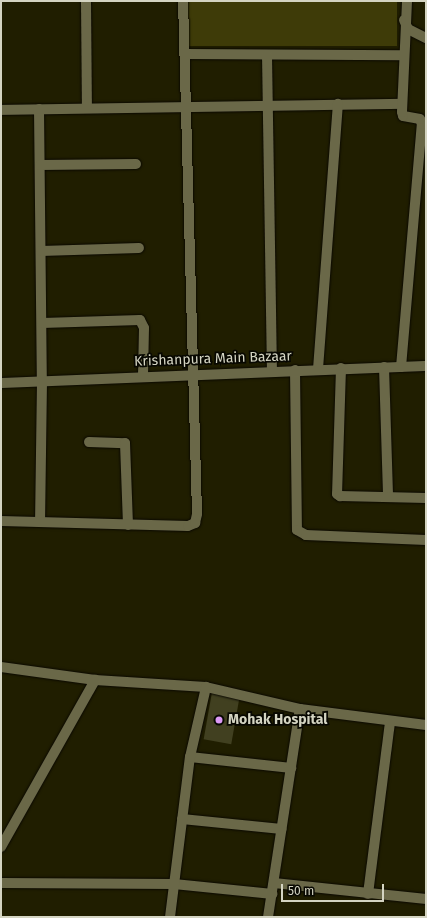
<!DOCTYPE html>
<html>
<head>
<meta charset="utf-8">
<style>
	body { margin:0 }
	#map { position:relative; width:427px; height:918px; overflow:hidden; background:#201e00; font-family:"Fira Sans",sans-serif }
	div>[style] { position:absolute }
	.green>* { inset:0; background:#3e3b08; transform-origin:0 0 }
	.building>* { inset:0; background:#414020; transform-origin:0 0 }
	.roads { filter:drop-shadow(0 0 1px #0a0800) drop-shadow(0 0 1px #0a0800) }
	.minor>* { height:10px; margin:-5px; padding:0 5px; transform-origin:5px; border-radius:5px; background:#6a6848 }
	.dots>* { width:11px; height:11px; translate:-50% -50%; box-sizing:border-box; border:2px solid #080801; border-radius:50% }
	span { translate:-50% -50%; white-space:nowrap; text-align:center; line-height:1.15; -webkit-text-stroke:3.5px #080801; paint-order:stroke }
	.street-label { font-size:14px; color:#d4d4c2 }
	.poi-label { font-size:14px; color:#d4d4c2; font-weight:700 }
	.left { translate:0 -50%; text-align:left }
	.frame { position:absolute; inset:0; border:2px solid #d4d4c2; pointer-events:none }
	.scale { position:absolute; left:281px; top:884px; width:103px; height:18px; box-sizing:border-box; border:2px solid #d4d4c2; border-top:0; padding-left:5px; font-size:12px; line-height:14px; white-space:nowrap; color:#d4d4c2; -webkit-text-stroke:3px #080801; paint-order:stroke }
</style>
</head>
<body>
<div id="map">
	<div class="green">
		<div style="left:187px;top:1px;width:210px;height:45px"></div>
	</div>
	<div class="building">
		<div style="left:212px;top:692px;width:28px;height:48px;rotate:10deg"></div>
	</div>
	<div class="roads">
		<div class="minor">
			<div style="left:86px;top:1px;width:107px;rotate:89.5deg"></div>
			<div style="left:404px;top:20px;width:10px;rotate:66deg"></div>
			<div style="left:408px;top:29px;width:20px;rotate:27deg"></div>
			<div style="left:185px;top:54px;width:218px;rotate:0.3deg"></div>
			<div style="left:267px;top:55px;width:316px;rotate:89.1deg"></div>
			<div style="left:39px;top:109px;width:272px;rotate:89.4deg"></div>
			<div style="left:42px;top:381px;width:141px;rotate:90.8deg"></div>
			<div style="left:1px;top:110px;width:400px;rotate:-0.9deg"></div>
			<div style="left:40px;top:165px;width:96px;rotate:-0.6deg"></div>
			<div style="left:41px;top:251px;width:98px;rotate:-1.8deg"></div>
			<div style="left:42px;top:323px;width:98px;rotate:-1.8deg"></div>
			<div style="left:140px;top:320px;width:9px;rotate:63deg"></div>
			<div style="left:144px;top:328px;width:48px;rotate:91.2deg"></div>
			<div style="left:384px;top:367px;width:130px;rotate:88.2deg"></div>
			<div style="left:401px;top:367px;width:244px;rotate:-85.1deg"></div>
			<div style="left:422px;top:124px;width:5px;rotate:-112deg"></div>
			<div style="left:420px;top:119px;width:17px;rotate:-170deg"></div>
			<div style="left:403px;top:116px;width:4px;rotate:-104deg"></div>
			<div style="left:402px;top:112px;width:111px;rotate:-87.4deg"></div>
			<div style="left:341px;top:368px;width:126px;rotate:91.8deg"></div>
			<div style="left:337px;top:494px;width:4px;rotate:34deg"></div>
			<div style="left:340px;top:496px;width:86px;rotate:1.3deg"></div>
			<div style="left:318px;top:369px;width:266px;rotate:-85.7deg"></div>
			<div style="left:295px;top:370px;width:160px;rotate:89.3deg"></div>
			<div style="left:297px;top:530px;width:10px;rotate:29deg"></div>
			<div style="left:306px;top:535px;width:120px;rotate:2.4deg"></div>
			<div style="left:1px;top:383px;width:425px;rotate:-2.3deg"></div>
			<div style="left:89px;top:442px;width:36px;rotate:2deg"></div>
			<div style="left:125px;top:443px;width:82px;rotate:87.9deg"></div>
			<div style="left:1px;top:521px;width:187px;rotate:1.5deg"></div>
			<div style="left:188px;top:526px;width:8px;rotate:-23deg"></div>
			<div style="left:195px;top:523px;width:9px;rotate:-77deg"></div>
			<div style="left:197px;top:514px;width:513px;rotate:-91.56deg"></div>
			<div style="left:1px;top:667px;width:95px;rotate:7.9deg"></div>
			<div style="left:95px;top:680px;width:111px;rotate:3.6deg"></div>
			<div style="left:206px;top:687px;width:97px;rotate:13.2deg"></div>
			<div style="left:300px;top:709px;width:127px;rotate:7.2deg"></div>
			<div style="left:190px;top:757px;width:102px;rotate:6.2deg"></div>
			<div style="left:182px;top:819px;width:100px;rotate:5.7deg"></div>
			<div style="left:1px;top:847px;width:192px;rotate:-60.6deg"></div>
			<div style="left:1px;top:883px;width:173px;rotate:0.3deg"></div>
			<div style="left:174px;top:884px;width:99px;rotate:5.8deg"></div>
			<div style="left:274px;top:883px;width:153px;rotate:6deg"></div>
			<div style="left:368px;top:894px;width:173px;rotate:-82.7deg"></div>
			<div style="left:170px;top:917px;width:161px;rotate:-82.9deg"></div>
			<div style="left:190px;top:757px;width:72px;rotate:-77.1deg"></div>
			<div style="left:268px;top:917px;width:210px;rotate:-81.3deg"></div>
		</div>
	</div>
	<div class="dots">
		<div style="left:219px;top:720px;background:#dc99f5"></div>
	</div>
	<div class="street-label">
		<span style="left:213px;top:359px;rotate:-2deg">Krishanpura Main Bazaar</span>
	</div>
	<div class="poi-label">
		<span class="left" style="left:228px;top:720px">Mohak Hospital</span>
	</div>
	<div class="frame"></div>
	<div class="scale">50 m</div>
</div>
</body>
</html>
